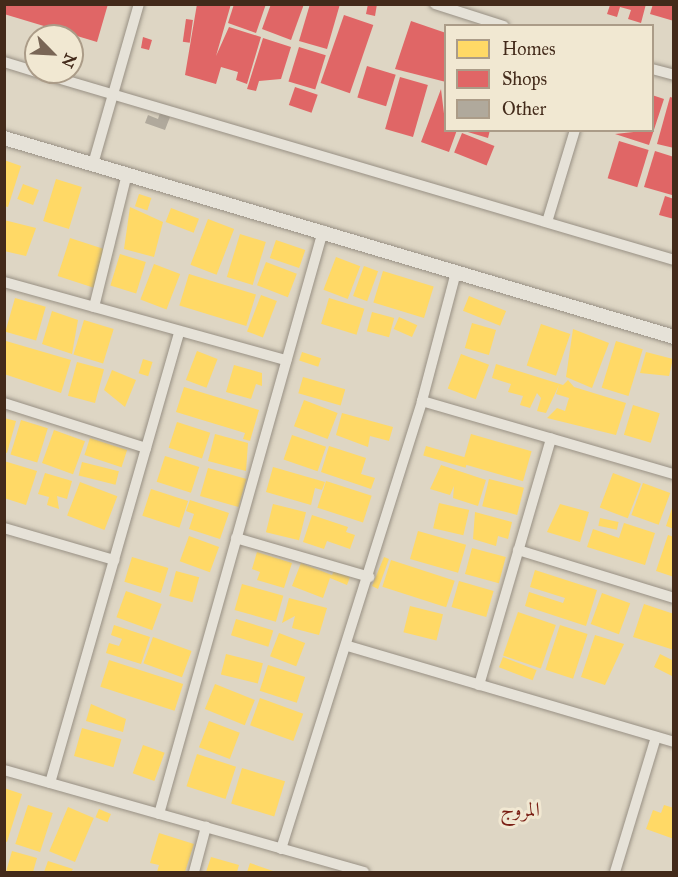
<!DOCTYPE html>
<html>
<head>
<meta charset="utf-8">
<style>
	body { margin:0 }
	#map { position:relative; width:678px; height:877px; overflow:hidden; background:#ded6c4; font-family:"IM FELL Great Primer",Amiri,serif }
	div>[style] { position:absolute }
	.homes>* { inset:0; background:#ffd966; transform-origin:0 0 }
	.shops>* { inset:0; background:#e06666; transform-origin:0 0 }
	.building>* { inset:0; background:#b0a99c }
	.roads { filter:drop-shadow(0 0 2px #989084) drop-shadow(0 0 2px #989084) }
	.minor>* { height:10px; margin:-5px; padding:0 5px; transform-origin:5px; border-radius:5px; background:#e6e2d8 }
	.tertiary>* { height:14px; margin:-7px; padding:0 7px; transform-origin:7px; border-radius:7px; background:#e6e2d8 }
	span { translate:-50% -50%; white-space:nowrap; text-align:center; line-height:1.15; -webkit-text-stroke:6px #f1e8d2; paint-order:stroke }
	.neighbourhood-label { font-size:20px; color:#7a1f14 }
	.frame { position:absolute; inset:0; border:6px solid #432a1a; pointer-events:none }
	.legend { position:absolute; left:444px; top:24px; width:210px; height:108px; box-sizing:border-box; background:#f1e8d2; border:2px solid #ab9c88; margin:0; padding:8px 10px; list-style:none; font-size:18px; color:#432a1a }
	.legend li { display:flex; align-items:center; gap:12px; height:30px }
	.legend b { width:30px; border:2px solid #ab9c88 }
	.north { position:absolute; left:24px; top:24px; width:60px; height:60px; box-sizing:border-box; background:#f1e8d2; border:2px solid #ab9c88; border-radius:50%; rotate:114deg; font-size:16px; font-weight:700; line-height:24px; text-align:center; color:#432a1a }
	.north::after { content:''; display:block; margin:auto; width:21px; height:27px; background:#796656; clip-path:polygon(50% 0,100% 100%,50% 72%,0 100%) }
</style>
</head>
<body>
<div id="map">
	<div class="homes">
		<div style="clip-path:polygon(4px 160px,21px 166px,8px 207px,4px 206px)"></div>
		<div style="left:56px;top:179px;width:27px;height:44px;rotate:17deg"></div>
		<div style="left:23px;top:184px;width:17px;height:16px;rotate:21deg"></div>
		<div style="left:139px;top:194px;width:13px;height:13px;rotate:18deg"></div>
		<div style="clip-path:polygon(130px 207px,163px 222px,154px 257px,124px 249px)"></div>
		<div style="left:171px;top:208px;width:30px;height:15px;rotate:21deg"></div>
		<div style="left:208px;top:219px;width:28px;height:49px;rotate:21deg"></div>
		<div style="clip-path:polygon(4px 220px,36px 228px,26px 256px,4px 251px)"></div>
		<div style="left:240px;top:234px;width:27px;height:45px;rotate:17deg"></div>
		<div style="left:70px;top:238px;width:38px;height:40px;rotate:18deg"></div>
		<div style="left:276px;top:240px;width:31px;height:19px;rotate:19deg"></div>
		<div style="left:120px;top:254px;width:27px;height:33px;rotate:17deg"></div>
		<div style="left:336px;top:257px;width:26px;height:35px;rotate:21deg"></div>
		<div style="left:266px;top:262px;width:33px;height:25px;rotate:21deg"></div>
		<div style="left:154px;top:264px;width:28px;height:38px;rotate:21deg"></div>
		<div style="left:364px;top:266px;width:15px;height:32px;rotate:20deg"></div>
		<div style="left:383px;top:271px;width:53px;height:33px;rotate:17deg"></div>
		<div style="left:189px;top:274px;width:70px;height:33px;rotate:17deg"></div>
		<div style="left:261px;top:295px;width:17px;height:39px;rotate:21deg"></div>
		<div style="left:469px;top:296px;width:40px;height:16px;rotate:22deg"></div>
		<div style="left:15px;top:298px;width:32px;height:35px;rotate:16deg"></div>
		<div style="left:329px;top:298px;width:37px;height:27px;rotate:17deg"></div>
		<div style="clip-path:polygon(52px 311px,78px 320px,72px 354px,42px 344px)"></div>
		<div style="left:372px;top:312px;width:23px;height:20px;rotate:15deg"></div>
		<div style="left:399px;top:317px;width:20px;height:13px;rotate:24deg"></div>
		<div style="left:84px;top:320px;width:31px;height:36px;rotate:17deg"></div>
		<div style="left:472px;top:323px;width:25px;height:26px;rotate:16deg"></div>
		<div style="left:541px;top:324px;width:31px;height:44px;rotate:19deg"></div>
		<div style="clip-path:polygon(573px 329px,609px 343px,592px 388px,566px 377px)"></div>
		<div style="clip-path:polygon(6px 341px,71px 360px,61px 393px,4px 374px)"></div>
		<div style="left:616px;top:341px;width:28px;height:49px;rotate:17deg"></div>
		<div style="left:197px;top:351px;width:22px;height:31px;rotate:21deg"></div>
		<div style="left:302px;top:352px;width:20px;height:9px;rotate:18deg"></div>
		<div style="clip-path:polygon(646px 352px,673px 359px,669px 376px,640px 373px)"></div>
		<div style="left:461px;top:354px;width:30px;height:37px;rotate:21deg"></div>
		<div style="left:143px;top:359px;width:10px;height:15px;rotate:17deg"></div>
		<div style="left:77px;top:362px;width:28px;height:35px;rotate:15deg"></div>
		<div style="clip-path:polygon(496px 364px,563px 385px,568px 380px,574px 387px,626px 403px,616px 435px,547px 418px,557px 408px,565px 411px,569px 398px,556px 394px,559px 385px,546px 413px,537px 411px,541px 398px,537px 393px,530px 408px,520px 405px,523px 396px,508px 392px,511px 384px,492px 378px)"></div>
		<div style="clip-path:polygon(234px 365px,262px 373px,262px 386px,256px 384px,251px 399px,226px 392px)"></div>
		<div style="clip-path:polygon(112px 370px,136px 380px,125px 407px,104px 390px)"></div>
		<div style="left:303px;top:377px;width:44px;height:17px;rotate:16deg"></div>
		<div style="clip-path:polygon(184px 387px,259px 410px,250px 441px,243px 439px,245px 433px,176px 412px)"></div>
		<div style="left:304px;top:400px;width:36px;height:28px;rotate:21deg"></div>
		<div style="left:633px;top:405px;width:28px;height:31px;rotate:17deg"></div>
		<div style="clip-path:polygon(342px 413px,393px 427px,389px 441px,370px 436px,368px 447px,336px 435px)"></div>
		<div style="clip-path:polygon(4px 418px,16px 421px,7px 453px,4px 452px)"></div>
		<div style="left:21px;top:420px;width:28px;height:36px;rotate:17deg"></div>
		<div style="left:177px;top:422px;width:35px;height:27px;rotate:18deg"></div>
		<div style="left:54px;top:430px;width:33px;height:35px;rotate:20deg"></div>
		<div style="clip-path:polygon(215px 434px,248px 443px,246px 471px,208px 461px)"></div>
		<div style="left:471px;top:434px;width:63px;height:31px;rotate:16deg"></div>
		<div style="left:292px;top:435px;width:36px;height:26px;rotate:19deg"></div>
		<div style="left:90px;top:438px;width:39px;height:18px;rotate:18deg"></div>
		<div style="clip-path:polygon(329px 446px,366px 458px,361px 474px,375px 478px,371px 489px,321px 472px)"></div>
		<div style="left:426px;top:446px;width:44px;height:10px;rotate:16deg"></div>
		<div style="left:165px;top:456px;width:36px;height:27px;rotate:18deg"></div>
		<div style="clip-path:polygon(4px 461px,37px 471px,26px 505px,4px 498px)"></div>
		<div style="left:82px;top:462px;width:38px;height:14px;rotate:14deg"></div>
		<div style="clip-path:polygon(441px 465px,486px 480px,478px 506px,453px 498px,454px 486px,450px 495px,430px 489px)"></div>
		<div style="clip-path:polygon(273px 467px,325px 482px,322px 490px,315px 488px,311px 505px,266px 492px)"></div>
		<div style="left:208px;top:468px;width:40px;height:29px;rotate:16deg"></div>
		<div style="clip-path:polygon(45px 473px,72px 481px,67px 499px,57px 496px,59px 509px,47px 505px,49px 497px,38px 494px)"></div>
		<div style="left:613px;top:473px;width:30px;height:37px;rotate:21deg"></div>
		<div style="left:489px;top:479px;width:36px;height:28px;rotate:14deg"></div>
		<div style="left:326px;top:481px;width:48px;height:28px;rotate:18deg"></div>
		<div style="left:80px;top:482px;width:40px;height:36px;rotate:21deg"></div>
		<div style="left:643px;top:483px;width:29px;height:34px;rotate:20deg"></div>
		<div style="left:151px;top:489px;width:39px;height:28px;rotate:18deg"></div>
		<div style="clip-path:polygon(190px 500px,229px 513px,220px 539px,189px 529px,194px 514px,186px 511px)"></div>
		<div style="left:439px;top:503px;width:31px;height:26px;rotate:13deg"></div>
		<div style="left:273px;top:504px;width:34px;height:29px;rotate:14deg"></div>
		<div style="clip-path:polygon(560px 504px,589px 512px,580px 542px,547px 532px)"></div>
		<div style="clip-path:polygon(673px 505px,674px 505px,674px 529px,666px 526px)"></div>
		<div style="clip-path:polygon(475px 512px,512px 522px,508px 539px,498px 536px,496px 546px,473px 539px)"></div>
		<div style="clip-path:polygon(312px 515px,348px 527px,346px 532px,355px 535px,350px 549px,327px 541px,324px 549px,303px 542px)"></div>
		<div style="left:600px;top:518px;width:19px;height:8px;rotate:12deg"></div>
		<div style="clip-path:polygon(624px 523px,655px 533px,645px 565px,587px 547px,593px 529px,619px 538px)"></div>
		<div style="left:418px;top:531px;width:50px;height:29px;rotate:16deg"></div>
		<div style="clip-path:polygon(668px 535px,674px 537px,674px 577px,656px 571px)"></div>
		<div style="left:189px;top:536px;width:32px;height:27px;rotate:20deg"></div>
		<div style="left:472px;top:548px;width:35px;height:27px;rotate:15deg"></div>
		<div style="clip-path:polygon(257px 552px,292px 563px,284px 588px,257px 580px,260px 572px,252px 569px)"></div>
		<div style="left:132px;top:557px;width:38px;height:26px;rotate:17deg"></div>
		<div style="clip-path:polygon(384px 557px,389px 559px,378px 589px,372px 586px)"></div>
		<div style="left:391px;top:560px;width:67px;height:28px;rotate:18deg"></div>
		<div style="clip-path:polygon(301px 563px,332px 575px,334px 571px,350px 577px,347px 585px,330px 578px,323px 598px,292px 586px)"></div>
		<div style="clip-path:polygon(535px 570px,597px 590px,586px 626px,525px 606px,529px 592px,563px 603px,565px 598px,530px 587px)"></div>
		<div style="left:176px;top:571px;width:24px;height:26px;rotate:15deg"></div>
		<div style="left:459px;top:581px;width:36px;height:27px;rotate:16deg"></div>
		<div style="left:242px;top:584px;width:43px;height:27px;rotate:16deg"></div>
		<div style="left:126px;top:591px;width:38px;height:28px;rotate:20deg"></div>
		<div style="left:602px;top:593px;width:30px;height:33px;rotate:20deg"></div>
		<div style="clip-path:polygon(289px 598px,327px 608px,319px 635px,292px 628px,295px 616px,282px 623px)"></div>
		<div style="clip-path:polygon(644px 604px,674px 614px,674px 650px,633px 637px)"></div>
		<div style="left:410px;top:606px;width:34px;height:27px;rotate:14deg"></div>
		<div style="left:518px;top:612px;width:40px;height:46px;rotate:19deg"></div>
		<div style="left:236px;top:619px;width:39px;height:17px;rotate:17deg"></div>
		<div style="clip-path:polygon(114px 625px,150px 637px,141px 664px,106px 653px,109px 643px,119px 646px,122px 639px,111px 635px)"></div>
		<div style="left:560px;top:625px;width:29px;height:47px;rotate:18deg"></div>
		<div style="left:279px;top:633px;width:28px;height:25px;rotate:21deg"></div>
		<div style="clip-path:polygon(595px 635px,624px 644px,605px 685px,581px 677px)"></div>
		<div style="left:153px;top:637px;width:41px;height:28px;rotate:20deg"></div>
		<div style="left:226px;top:654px;width:38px;height:21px;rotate:14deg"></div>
		<div style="clip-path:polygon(660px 654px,674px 661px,674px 677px,654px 667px)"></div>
		<div style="left:503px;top:657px;width:36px;height:11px;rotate:21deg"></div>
		<div style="left:109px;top:660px;width:78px;height:28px;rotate:18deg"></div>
		<div style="left:268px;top:665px;width:39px;height:27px;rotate:18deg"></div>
		<div style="left:215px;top:684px;width:43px;height:27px;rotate:22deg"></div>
		<div style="left:260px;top:698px;width:46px;height:29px;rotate:20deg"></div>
		<div style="clip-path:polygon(91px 704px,126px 719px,123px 732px,86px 721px)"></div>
		<div style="left:209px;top:721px;width:33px;height:28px;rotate:21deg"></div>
		<div style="left:82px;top:728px;width:41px;height:29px;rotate:16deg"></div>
		<div style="left:143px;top:745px;width:23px;height:30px;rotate:20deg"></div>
		<div style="left:197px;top:754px;width:41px;height:34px;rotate:18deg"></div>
		<div style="left:242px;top:768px;width:45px;height:37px;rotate:17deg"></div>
		<div style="clip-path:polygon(4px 788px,22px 794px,7px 842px,4px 841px)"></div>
		<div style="left:28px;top:805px;width:26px;height:41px;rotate:18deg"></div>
		<div style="clip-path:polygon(664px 805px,674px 808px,674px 839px,646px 829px,653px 810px,661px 813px)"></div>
		<div style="left:68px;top:807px;width:28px;height:48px;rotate:23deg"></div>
		<div style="left:99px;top:809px;width:13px;height:9px;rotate:23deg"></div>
		<div style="clip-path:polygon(159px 833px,194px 844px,185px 872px,157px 872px,159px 865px,150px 863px)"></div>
		<div style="clip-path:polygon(12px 851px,37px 858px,33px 872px,6px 872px)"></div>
		<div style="clip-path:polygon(211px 857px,239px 865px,237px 872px,206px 872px)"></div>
		<div style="clip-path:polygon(48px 861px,73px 869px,71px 872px,44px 872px)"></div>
		<div style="clip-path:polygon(250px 863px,276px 872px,285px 872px,247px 872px)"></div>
	</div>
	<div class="shops">
		<div style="clip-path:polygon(4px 4px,108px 4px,97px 42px,4px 14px)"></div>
		<div style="clip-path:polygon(197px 4px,231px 4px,216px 56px,229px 27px,261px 37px,247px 84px,236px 80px,238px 72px,221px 67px,216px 84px,185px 75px)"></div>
		<div style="clip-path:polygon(234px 4px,266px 4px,256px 33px,228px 23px)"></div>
		<div style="clip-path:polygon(271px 4px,304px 4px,291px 40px,262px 29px)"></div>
		<div style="clip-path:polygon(310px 4px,340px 4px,327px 49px,299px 41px)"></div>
		<div style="clip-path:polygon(368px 4px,377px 4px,375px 16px,366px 14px)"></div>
		<div style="clip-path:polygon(646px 4px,641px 23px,628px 19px,631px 10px,620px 7px,617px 17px,607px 14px,610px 5px)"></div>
		<div style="clip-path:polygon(653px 4px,674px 4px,674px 21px,650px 14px)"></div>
		<div style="left:344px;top:15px;width:31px;height:72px;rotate:19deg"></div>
		<div style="left:186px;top:19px;width:7px;height:23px;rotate:8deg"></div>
		<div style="clip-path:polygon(411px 21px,446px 33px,446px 82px,395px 69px)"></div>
		<div style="clip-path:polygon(143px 37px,152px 40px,149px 50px,141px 48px)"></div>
		<div style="clip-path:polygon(263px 38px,291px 47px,281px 79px,259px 81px,256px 91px,247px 89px)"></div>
		<div style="left:299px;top:47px;width:28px;height:36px;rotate:17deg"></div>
		<div style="left:367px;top:66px;width:30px;height:33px;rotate:17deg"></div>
		<div style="left:400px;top:77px;width:29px;height:54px;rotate:16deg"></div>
		<div style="left:295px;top:87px;width:24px;height:19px;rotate:19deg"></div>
		<div style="clip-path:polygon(441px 89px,446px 130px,457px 130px,449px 152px,421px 142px)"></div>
		<div style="clip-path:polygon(652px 95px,664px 99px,649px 145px,615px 134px,652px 130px)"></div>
		<div style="clip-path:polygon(670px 97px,674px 98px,674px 148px,657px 144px)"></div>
		<div style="clip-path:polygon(461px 130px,490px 130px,488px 138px)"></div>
		<div style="left:462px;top:133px;width:35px;height:21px;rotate:22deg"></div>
		<div style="left:619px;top:141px;width:31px;height:39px;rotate:17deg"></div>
		<div style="clip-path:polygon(655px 151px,674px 157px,672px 195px,644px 187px)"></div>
		<div style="clip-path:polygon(665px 196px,674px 199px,674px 219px,659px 215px)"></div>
	</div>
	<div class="building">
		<div style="clip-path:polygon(160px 113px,170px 117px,165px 130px,145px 123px,148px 115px,158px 119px)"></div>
	</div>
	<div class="roads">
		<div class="minor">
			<div style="left:435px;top:4px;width:72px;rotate:17.7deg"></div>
			<div style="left:4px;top:62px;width:34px;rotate:17deg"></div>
			<div style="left:652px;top:69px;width:23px;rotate:15deg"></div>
			<div style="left:37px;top:72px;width:664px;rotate:16.44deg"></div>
			<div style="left:93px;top:164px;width:166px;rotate:-74deg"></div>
			<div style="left:547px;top:222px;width:96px;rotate:-73.1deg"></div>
			<div style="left:4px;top:282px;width:293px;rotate:15.5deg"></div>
			<div style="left:94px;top:307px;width:137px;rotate:-76.1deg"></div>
			<div style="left:422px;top:401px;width:262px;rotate:16.2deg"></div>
			<div style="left:4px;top:403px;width:149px;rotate:17.6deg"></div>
			<div style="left:4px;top:528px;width:115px;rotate:16.2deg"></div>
			<div style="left:236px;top:538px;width:139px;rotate:16.3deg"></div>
			<div style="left:518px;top:550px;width:163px;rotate:17.1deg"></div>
			<div style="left:348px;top:646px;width:340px;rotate:16.4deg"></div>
			<div style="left:479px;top:685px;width:257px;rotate:-73.7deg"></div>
			<div style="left:4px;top:770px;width:374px;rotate:15.8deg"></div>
			<div style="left:50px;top:783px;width:470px;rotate:-74deg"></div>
			<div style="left:159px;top:814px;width:606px;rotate:-74.29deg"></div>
			<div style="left:281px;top:849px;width:470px;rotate:-72.5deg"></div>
			<div style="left:422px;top:401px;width:133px;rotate:-75.2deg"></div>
			<div style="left:194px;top:872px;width:47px;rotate:-75.1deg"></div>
			<div style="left:615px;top:872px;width:141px;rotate:-73.1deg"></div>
		</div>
		<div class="tertiary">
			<div style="left:4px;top:138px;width:699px;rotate:16.54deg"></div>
		</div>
	</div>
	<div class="neighbourhood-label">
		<span style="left:520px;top:809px">المروج</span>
	</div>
	<div class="frame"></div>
	<ul class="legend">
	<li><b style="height:16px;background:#ffd966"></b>Homes</li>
	<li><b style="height:16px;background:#e06666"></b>Shops</li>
	<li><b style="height:16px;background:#b0a99c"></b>Other</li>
	</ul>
	<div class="north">N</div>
</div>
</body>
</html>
